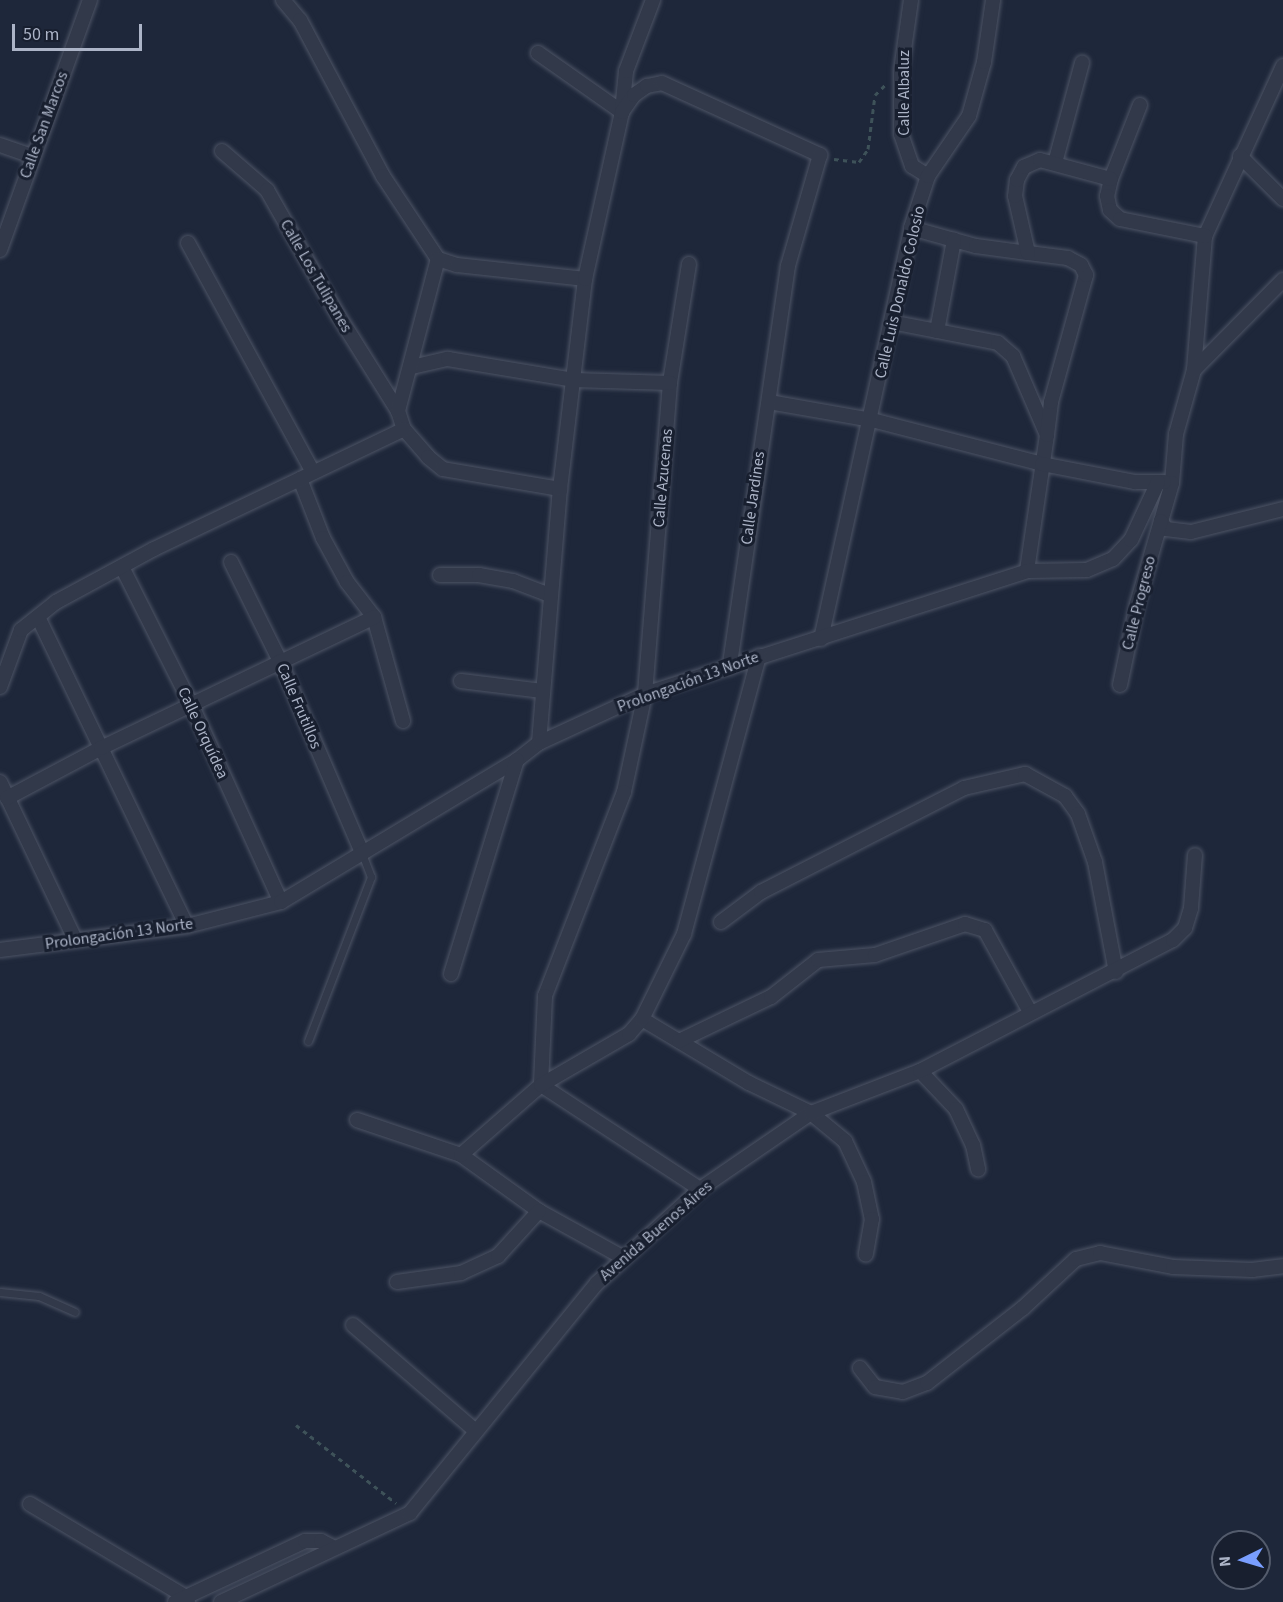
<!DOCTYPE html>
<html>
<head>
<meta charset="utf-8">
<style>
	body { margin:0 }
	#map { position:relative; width:1283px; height:1602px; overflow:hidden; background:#1e273a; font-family:"Source Sans 3",sans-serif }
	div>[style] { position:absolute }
	.path>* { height:3px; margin-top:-1.5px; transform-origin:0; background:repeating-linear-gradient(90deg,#3e5259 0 4.5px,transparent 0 9px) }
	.roads { filter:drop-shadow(0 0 2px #4d5465) drop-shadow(0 0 2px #4d5465) }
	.service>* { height:7px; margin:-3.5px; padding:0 3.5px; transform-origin:3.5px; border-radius:3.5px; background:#32394a }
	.minor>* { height:14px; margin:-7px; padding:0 7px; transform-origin:7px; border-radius:7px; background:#32394a }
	span { translate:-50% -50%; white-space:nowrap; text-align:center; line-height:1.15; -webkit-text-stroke:6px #181f2f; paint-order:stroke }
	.street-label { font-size:16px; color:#acb4c7 }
	.north { position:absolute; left:1211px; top:1530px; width:60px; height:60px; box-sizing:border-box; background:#181f2f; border:2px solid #535b6c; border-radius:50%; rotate:265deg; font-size:16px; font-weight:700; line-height:24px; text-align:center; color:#acb4c7 }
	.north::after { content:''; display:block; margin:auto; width:21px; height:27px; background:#799eff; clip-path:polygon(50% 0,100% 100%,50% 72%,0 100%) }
	.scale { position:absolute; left:12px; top:24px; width:130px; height:27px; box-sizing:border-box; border:3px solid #acb4c7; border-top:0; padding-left:8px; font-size:18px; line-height:21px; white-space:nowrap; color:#acb4c7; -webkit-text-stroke:4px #181f2f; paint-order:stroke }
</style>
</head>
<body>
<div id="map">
	<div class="path">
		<div style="left:834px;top:159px;width:25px;rotate:7deg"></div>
		<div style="left:859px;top:162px;width:16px;rotate:-55deg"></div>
		<div style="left:868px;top:149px;width:54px;rotate:-82.6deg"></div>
		<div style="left:875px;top:95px;width:14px;rotate:-45deg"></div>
		<div style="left:296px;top:1425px;width:127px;rotate:38deg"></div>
	</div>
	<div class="roads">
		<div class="service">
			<div style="left:308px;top:1041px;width:176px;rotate:-69deg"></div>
			<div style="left:371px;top:877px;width:26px;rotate:-111deg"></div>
			<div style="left:0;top:1292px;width:39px;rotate:6deg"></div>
			<div style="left:39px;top:1296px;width:39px;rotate:24deg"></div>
		</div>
		<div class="minor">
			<div style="left:283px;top:0;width:26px;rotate:50deg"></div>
			<div style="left:300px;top:20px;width:177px;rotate:62deg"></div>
			<div style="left:383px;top:176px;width:100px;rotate:56.5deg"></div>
			<div style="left:438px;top:259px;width:20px;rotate:18deg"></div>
			<div style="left:457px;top:265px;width:129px;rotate:6.2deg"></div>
			<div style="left:911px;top:0;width:71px;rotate:98.1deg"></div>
			<div style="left:901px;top:70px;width:64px;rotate:90deg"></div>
			<div style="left:901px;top:134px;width:34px;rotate:71deg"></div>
			<div style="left:912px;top:166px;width:19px;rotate:32deg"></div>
			<div style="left:538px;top:53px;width:103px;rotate:35.1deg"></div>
			<div style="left:622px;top:112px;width:41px;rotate:-84.4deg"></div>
			<div style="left:626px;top:71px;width:76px;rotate:-69.2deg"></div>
			<div style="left:1283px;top:66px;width:187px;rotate:114.6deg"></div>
			<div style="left:1205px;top:236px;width:134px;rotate:94.7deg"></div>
			<div style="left:1194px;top:370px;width:66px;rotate:105.7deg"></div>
			<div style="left:1176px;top:434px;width:49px;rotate:94.7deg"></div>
			<div style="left:1172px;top:483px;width:40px;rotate:106deg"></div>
			<div style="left:1161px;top:521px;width:9px;rotate:58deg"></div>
			<div style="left:1166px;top:529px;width:25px;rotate:7deg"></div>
			<div style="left:1191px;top:532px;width:95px;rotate:-14deg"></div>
			<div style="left:1140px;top:105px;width:79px;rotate:111.4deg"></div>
			<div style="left:1111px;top:179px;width:17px;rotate:103deg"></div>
			<div style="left:1107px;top:196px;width:14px;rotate:78deg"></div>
			<div style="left:1110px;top:210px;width:13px;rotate:42deg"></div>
			<div style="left:1120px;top:219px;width:87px;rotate:11.3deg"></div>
			<div style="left:0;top:145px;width:34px;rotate:19deg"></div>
			<div style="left:222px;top:151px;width:60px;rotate:40.9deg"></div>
			<div style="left:267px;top:190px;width:144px;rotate:60.4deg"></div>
			<div style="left:338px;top:315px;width:113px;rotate:58deg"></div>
			<div style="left:398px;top:411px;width:19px;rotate:72deg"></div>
			<div style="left:404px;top:429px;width:37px;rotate:49deg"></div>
			<div style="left:428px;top:457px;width:19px;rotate:39deg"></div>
			<div style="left:443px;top:469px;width:119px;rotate:9.7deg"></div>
			<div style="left:1240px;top:156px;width:61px;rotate:45deg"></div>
			<div style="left:1055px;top:163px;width:104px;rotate:-74.9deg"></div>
			<div style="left:911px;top:228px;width:67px;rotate:15.5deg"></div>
			<div style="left:976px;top:246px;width:52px;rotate:7.7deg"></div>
			<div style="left:188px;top:243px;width:261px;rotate:61.4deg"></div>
			<div style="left:0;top:250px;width:266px;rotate:-70.2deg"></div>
			<div style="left:689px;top:264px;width:121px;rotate:99.1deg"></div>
			<div style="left:670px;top:383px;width:312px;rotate:94.6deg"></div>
			<div style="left:645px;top:694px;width:100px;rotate:102.1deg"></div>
			<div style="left:624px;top:792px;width:219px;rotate:111.2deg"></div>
			<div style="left:545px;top:996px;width:89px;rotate:92.6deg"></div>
			<div style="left:541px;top:1085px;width:190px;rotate:33.2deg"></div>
			<div style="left:891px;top:322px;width:109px;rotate:11.1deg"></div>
			<div style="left:998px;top:343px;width:20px;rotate:41deg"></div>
			<div style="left:1013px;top:356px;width:86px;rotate:66.7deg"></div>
			<div style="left:1047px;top:435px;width:137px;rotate:98.4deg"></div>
			<div style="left:937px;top:331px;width:93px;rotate:-79.4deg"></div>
			<div style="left:412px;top:367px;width:37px;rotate:-13deg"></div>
			<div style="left:448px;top:359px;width:127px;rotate:9.5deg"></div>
			<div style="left:573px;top:380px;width:97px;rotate:1.8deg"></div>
			<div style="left:1194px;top:370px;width:127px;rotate:-45.3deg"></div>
			<div style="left:769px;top:402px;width:105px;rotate:9.9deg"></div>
			<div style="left:872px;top:420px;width:176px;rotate:14.5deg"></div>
			<div style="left:1042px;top:464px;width:95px;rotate:11deg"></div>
			<div style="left:1135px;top:482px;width:29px"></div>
			<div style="left:398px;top:411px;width:157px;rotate:-75.3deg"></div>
			<div style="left:1047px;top:435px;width:33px;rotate:-83deg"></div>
			<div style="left:1051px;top:402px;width:132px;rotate:-74.6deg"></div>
			<div style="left:1086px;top:275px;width:11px;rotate:-117deg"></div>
			<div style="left:1081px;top:265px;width:15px;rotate:-152deg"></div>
			<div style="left:1068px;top:258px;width:40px;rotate:-172.9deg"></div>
			<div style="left:1028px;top:253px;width:58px;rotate:-102.8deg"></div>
			<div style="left:1015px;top:196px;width:16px;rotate:-83deg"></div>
			<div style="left:1017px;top:180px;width:15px;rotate:-62deg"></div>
			<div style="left:1024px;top:167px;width:17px;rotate:-24deg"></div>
			<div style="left:1040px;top:160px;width:73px;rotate:15deg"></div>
			<div style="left:300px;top:479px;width:63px;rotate:68.7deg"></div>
			<div style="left:323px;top:538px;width:50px;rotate:61.4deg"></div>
			<div style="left:347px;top:582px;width:44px;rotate:52.4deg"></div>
			<div style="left:374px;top:617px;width:108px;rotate:74.4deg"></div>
			<div style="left:231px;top:562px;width:110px;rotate:63.7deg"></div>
			<div style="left:280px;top:661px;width:208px;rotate:66.8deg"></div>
			<div style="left:122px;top:567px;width:156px;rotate:63.3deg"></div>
			<div style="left:192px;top:706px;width:215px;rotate:65.6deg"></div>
			<div style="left:440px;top:575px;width:39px"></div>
			<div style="left:479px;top:575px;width:35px;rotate:10deg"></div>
			<div style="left:513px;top:581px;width:40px;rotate:21deg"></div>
			<div style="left:38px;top:617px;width:343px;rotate:64.3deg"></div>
			<div style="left:821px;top:639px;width:421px;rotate:-77.6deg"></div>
			<div style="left:911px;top:228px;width:55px;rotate:-71.9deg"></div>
			<div style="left:928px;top:176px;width:73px;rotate:-55.7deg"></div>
			<div style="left:969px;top:116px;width:56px;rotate:-74.5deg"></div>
			<div style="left:984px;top:62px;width:63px;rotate:-81.7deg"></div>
			<div style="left:461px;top:681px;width:82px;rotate:7deg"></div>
			<div style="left:1120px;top:685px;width:83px;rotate:-78.1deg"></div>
			<div style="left:1137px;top:604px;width:86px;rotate:-73.9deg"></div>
			<div style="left:0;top:687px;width:61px;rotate:-69.8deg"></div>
			<div style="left:21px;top:630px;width:45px;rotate:-38.7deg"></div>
			<div style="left:56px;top:602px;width:111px;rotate:-28.4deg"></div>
			<div style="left:154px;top:549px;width:277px;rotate:-25.6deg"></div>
			<div style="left:539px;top:743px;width:255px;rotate:-85.3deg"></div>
			<div style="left:560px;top:489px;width:211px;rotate:-83.2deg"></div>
			<div style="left:585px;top:279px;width:171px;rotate:-77.5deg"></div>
			<div style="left:622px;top:112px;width:21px;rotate:-55deg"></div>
			<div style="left:634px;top:95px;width:16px;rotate:-35deg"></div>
			<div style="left:647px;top:86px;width:15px;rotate:-11deg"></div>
			<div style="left:662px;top:83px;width:174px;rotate:24.5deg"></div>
			<div style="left:820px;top:155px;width:116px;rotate:106.1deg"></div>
			<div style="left:788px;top:266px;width:406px;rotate:98.3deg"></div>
			<div style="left:0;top:782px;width:174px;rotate:64.5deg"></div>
			<div style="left:7px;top:798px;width:106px;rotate:-28deg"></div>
			<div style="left:101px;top:748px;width:303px;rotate:-25.6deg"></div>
			<div style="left:721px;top:922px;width:50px;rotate:-36.9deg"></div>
			<div style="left:761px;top:892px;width:228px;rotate:-27.1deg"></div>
			<div style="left:964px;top:788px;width:63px;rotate:-12.9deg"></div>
			<div style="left:1025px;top:774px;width:46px;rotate:28.8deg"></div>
			<div style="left:1065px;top:796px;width:22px;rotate:54deg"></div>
			<div style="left:1078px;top:814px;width:51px;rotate:70.5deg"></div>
			<div style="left:1095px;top:862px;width:112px;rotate:79.2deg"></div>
			<div style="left:0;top:950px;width:189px;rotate:-7.3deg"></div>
			<div style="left:187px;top:926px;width:97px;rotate:-14.3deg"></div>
			<div style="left:281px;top:902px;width:275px;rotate:-31deg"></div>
			<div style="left:517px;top:760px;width:28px;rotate:-38deg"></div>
			<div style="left:539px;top:743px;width:117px;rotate:-24.8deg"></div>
			<div style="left:645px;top:694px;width:401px;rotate:-17.8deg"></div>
			<div style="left:1027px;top:571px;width:60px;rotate:-1deg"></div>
			<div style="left:1087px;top:570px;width:28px;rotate:-23deg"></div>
			<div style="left:1113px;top:559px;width:26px;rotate:-47deg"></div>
			<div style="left:1131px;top:540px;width:64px;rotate:-65deg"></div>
			<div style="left:451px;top:974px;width:224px;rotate:-72.9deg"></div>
			<div style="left:642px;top:1019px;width:125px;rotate:30.9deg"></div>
			<div style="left:749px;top:1083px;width:69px;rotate:25.8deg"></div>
			<div style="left:811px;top:1113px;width:44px;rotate:39.5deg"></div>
			<div style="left:845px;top:1141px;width:45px;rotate:65.1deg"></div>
			<div style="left:864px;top:1182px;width:38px;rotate:78deg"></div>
			<div style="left:872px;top:1219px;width:36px;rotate:100deg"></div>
			<div style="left:679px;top:1041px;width:102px;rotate:-25.6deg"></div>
			<div style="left:771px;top:997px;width:60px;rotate:-38.2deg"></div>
			<div style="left:818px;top:960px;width:57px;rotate:-5deg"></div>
			<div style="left:875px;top:955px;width:95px;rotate:-19deg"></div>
			<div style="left:965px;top:924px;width:21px;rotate:17deg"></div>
			<div style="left:985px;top:930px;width:94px;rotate:61.2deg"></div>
			<div style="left:920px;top:1071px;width:52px;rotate:46.5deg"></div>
			<div style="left:956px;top:1109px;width:40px;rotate:65deg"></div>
			<div style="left:973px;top:1145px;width:25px;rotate:78deg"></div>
			<div style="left:357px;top:1120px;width:110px;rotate:18.6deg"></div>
			<div style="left:461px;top:1155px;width:96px;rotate:35.7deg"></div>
			<div style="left:539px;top:1211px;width:95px;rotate:29deg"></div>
			<div style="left:461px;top:1155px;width:106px;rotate:-41.2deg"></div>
			<div style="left:541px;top:1085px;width:102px;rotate:-30.1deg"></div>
			<div style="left:629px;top:1034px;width:20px;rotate:-49deg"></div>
			<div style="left:642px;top:1019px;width:95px;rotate:-63.7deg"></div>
			<div style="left:684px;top:934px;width:288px;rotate:-74.9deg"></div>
			<div style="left:397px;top:1282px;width:65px;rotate:-8deg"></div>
			<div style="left:461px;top:1273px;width:41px;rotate:-24.7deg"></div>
			<div style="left:498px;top:1256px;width:61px;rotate:-47.7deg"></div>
			<div style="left:353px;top:1325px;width:162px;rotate:40.8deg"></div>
			<div style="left:860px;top:1368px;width:24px;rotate:52deg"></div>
			<div style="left:875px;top:1387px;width:28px;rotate:10deg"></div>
			<div style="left:903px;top:1392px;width:26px;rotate:-21deg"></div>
			<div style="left:927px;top:1383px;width:122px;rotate:-38deg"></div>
			<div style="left:1023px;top:1308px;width:72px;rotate:-42.8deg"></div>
			<div style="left:1076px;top:1259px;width:25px;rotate:-14deg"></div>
			<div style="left:1100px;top:1253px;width:74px;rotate:10.9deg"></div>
			<div style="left:1173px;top:1267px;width:79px;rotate:2.2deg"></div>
			<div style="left:1252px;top:1270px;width:31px;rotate:-7deg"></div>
			<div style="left:30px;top:1504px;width:182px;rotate:30.8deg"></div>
			<div style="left:186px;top:1597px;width:5px;rotate:68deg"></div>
			<div style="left:175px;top:1602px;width:144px;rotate:-25.1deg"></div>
			<div style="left:305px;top:1541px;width:16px"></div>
			<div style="left:321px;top:1541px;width:13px;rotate:27deg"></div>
			<div style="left:221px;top:1602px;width:209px;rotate:-25.2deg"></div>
			<div style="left:410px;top:1513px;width:296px;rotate:-50.9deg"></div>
			<div style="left:597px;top:1283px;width:139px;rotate:-42.4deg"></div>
			<div style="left:700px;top:1189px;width:135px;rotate:-34.4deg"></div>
			<div style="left:811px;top:1113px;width:117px;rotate:-21.1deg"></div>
			<div style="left:920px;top:1071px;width:285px;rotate:-27.4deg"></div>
			<div style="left:1173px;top:940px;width:17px;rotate:-45deg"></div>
			<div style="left:1185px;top:928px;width:21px;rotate:-73deg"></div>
			<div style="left:1191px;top:908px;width:53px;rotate:-85.7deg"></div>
		</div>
	</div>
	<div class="street-label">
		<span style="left:904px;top:93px;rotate:-90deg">Calle Albaluz</span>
		<span style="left:44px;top:125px;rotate:-70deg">Calle San Marcos</span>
		<span style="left:316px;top:276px;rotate:60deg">Calle Los Tulipanes</span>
		<span style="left:900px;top:292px;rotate:-77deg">Calle Luis Donaldo Colosio</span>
		<span style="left:663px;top:478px;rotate:-85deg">Calle Azucenas</span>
		<span style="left:753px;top:498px;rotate:-82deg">Calle Jardines</span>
		<span style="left:1139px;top:603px;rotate:-76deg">Calle Progreso</span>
		<span style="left:688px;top:682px;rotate:-20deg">Prolongación 13 Norte</span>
		<span style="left:299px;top:706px;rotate:67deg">Calle Frutillos</span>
		<span style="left:203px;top:733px;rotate:65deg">Calle Orquídea</span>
		<span style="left:119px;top:934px;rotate:-8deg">Prolongación 13 Norte</span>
		<span style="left:656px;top:1231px;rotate:-41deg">Avenida Buenos Aires</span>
	</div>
	<div class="north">N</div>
	<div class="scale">50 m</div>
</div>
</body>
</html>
